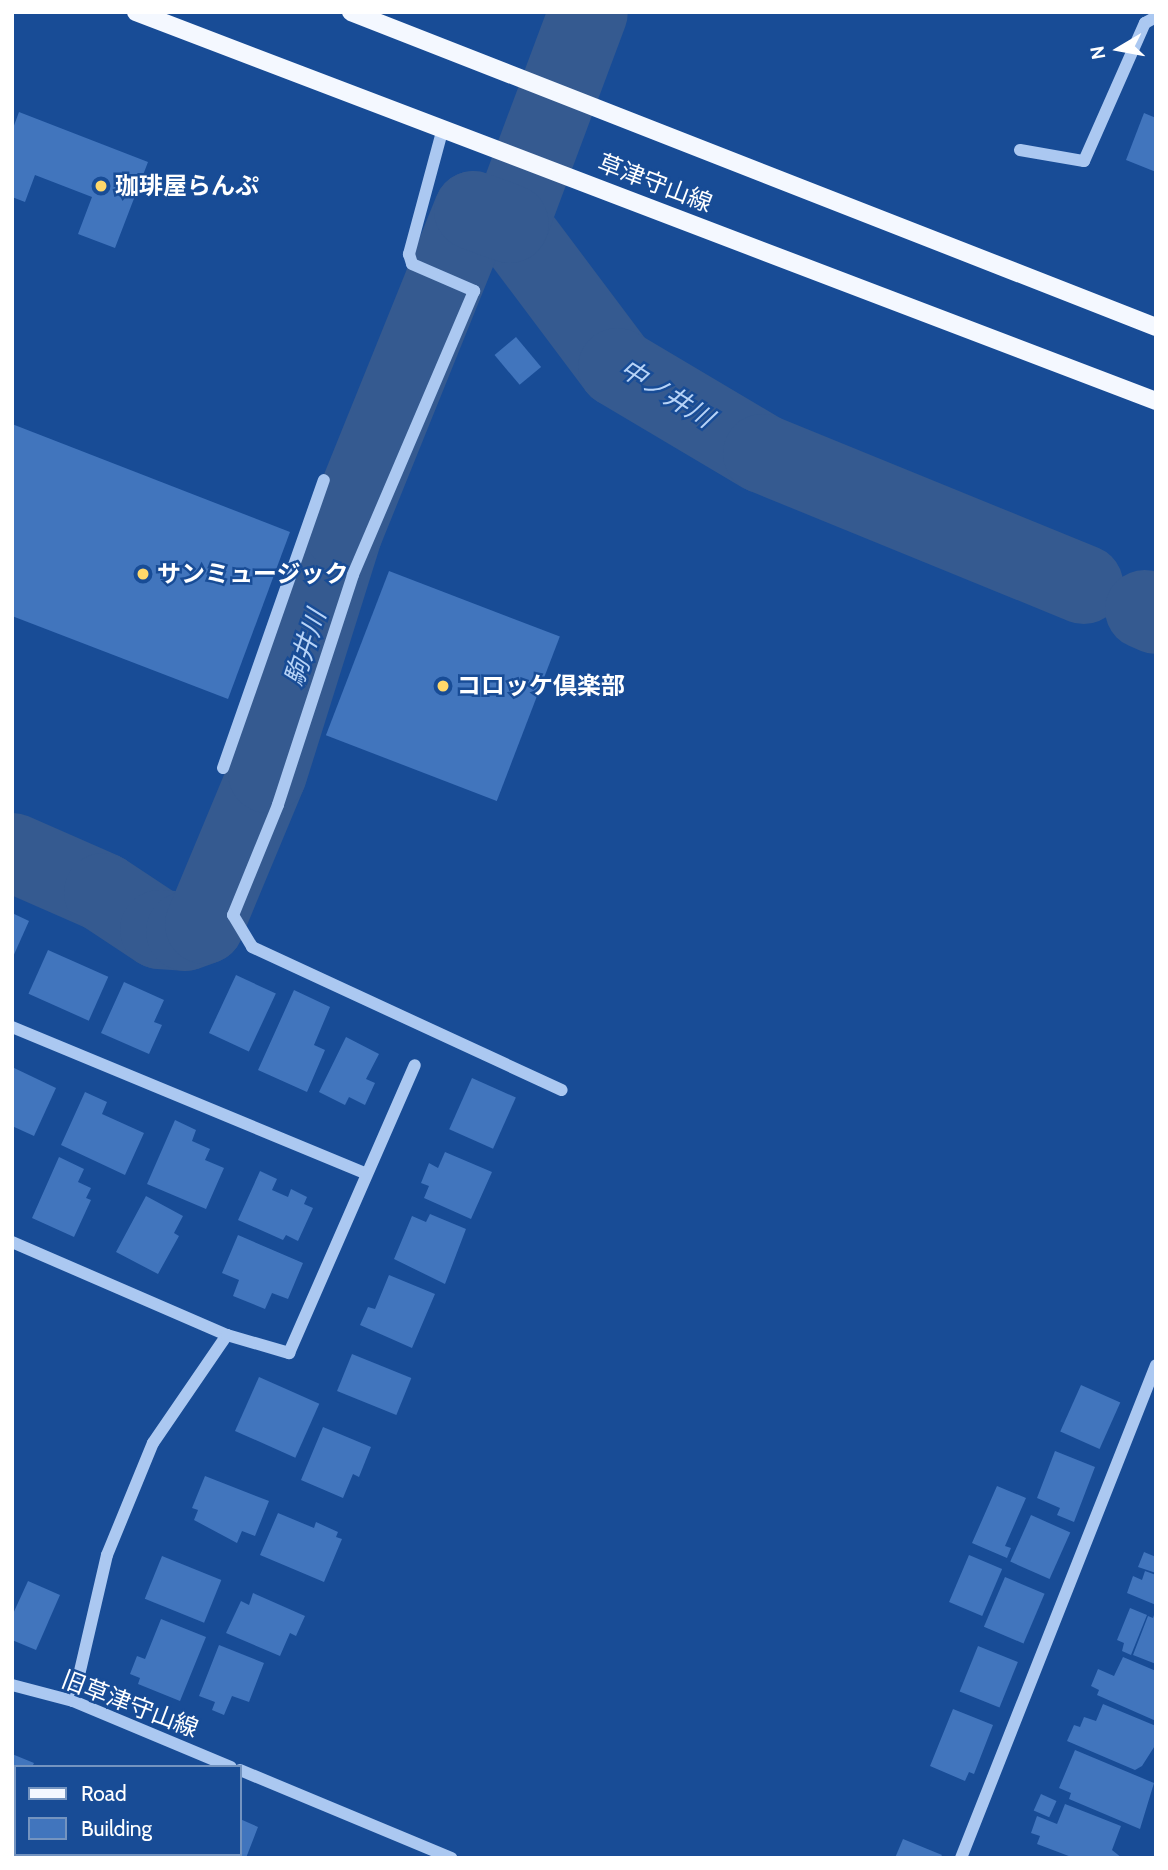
<!DOCTYPE html>
<html>
<head>
<meta charset="utf-8">
<style>
	body { margin:0 }
	#map { position:relative; width:1168px; height:1870px; overflow:hidden; background:#184c96; font-family:Cabin,"Noto Sans JP",sans-serif }
	div>[style] { position:absolute }
	.river>* { height:79px; margin:-39.5px; padding:0 39.5px; transform-origin:39.5px; border-radius:39.5px; background:#355a90 }
	.building>* { inset:0; background:#4175bd; transform-origin:0 0 }
	.minor>* { height:12px; margin:-6px; padding:0 6px; transform-origin:6px; border-radius:6px; background:#abc8f1 }
	.major>* { height:18px; margin:-9px; padding:0 9px; transform-origin:9px; border-radius:9px; background:#f4f8ff }
	.dots>* { width:19px; height:19px; translate:-50% -50%; box-sizing:border-box; border:4px solid #184c96; border-radius:50% }
	span { translate:-50% -50%; white-space:nowrap; text-align:center; line-height:1.15; -webkit-text-stroke:5px #184c96; paint-order:stroke }
	.street-label { font-size:24px; color:#fff }
	.poi-label { font-size:24px; color:#fff; font-weight:700 }
	.left { translate:0 -50%; text-align:left }
	.water-label { font-size:26px; color:#b7d3f7; font-style:italic }
	.frame { position:absolute; inset:0; border:14px solid #fff; pointer-events:none }
	.legend { position:absolute; left:14px; top:1765px; width:228px; height:91px; box-sizing:border-box; background:#184c96; border:2px solid #7494c0; margin:0; padding:9px 12px; list-style:none; font-size:21px; color:#fff }
	.legend li { display:flex; align-items:center; gap:14px; height:35px }
	.legend b { width:35px; border:2px solid #7494c0 }
	.north { position:absolute; left:1084px; top:14px; width:70px; height:70px; -webkit-text-stroke:5px #184c96; paint-order:stroke; rotate:260deg; font-size:19px; font-weight:700; line-height:28px; text-align:center; color:#fff }
	.north::after { content:''; display:block; margin:auto; width:24px; height:32px; background:#fff; clip-path:polygon(50% 0,100% 100%,50% 72%,0 100%) }
</style>
</head>
<body>
<div id="map">
	<div class="river">
		<div style="left:509px;top:223px;width:180px;rotate:53.1deg"></div>
		<div style="left:617px;top:367px;width:169px;rotate:30.7deg"></div>
		<div style="left:762px;top:453px;width:347px;rotate:22.2deg"></div>
		<div style="left:509px;top:223px;width:225px;rotate:-69.5deg"></div>
		<div style="left:1144px;top:609px;width:13px;rotate:23deg"></div>
		<div style="left:12px;top:852px;width:99px;rotate:23.7deg"></div>
		<div style="left:103px;top:892px;width:67px;rotate:33.5deg"></div>
		<div style="left:159px;top:929px;width:26px;rotate:4deg"></div>
		<div style="left:185px;top:931px;width:20px;rotate:-20deg"></div>
		<div style="left:204px;top:924px;width:164px;rotate:-67.4deg"></div>
		<div style="left:267px;top:773px;width:254px;rotate:-72.6deg"></div>
		<div style="left:343px;top:531px;width:346px;rotate:-68deg"></div>
		<div style="left:473px;top:210px;width:38px;rotate:20deg"></div>
	</div>
	<div class="building">
		<div style="clip-path:polygon(19px 112px,148px 162px,115px 248px,78px 234px,92px 197px,35px 175px,25px 202px,12px 197px,12px 131px)"></div>
		<div style="clip-path:polygon(1144px 113px,1156px 118px,1156px 172px,1126px 160px)"></div>
		<div style="left:516px;top:337px;width:39px;height:28px;rotate:50deg"></div>
		<div style="clip-path:polygon(12px 424px,290px 532px,228px 699px,12px 616px)"></div>
		<div style="left:389px;top:571px;width:183px;height:176px;rotate:21deg"></div>
		<div style="clip-path:polygon(12px 913px,29px 921px,12px 959px)"></div>
		<div style="left:48px;top:950px;width:66px;height:48px;rotate:24deg"></div>
		<div style="left:236px;top:975px;width:44px;height:64px;rotate:25deg"></div>
		<div style="clip-path:polygon(124px 982px,164px 1000px,154px 1022px,162px 1025px,149px 1054px,101px 1033px)"></div>
		<div style="clip-path:polygon(294px 990px,330px 1007px,314px 1045px,325px 1050px,307px 1092px,258px 1070px)"></div>
		<div style="clip-path:polygon(346px 1037px,379px 1054px,366px 1079px,375px 1083px,365px 1105px,349px 1097px,345px 1105px,319px 1092px)"></div>
		<div style="clip-path:polygon(12px 1067px,56px 1088px,34px 1136px,12px 1126px)"></div>
		<div style="left:472px;top:1078px;width:48px;height:56px;rotate:24deg"></div>
		<div style="clip-path:polygon(85px 1092px,107px 1102px,102px 1114px,144px 1133px,125px 1175px,61px 1145px)"></div>
		<div style="clip-path:polygon(175px 1120px,196px 1130px,192px 1141px,210px 1149px,205px 1160px,224px 1168px,206px 1209px,147px 1184px)"></div>
		<div style="clip-path:polygon(445px 1152px,492px 1172px,471px 1219px,424px 1198px,429px 1186px,421px 1183px,429px 1163px,438px 1168px)"></div>
		<div style="clip-path:polygon(59px 1157px,84px 1169px,78px 1182px,91px 1188px,86px 1198px,91px 1200px,74px 1237px,32px 1218px)"></div>
		<div style="clip-path:polygon(260px 1171px,277px 1179px,272px 1190px,288px 1197px,291px 1189px,307px 1197px,304px 1204px,313px 1208px,298px 1241px,286px 1235px,283px 1240px,238px 1220px)"></div>
		<div style="clip-path:polygon(146px 1196px,183px 1216px,174px 1233px,179px 1236px,158px 1274px,116px 1252px)"></div>
		<div style="clip-path:polygon(430px 1214px,466px 1229px,445px 1284px,394px 1259px,412px 1216px,426px 1222px)"></div>
		<div style="clip-path:polygon(238px 1235px,303px 1263px,288px 1299px,272px 1293px,265px 1309px,233px 1296px,239px 1280px,222px 1273px)"></div>
		<div style="clip-path:polygon(389px 1275px,435px 1294px,412px 1348px,360px 1325px,368px 1307px,375px 1309px)"></div>
		<div style="left:352px;top:1354px;width:64px;height:40px;rotate:22deg"></div>
		<div style="left:259px;top:1377px;width:66px;height:59px;rotate:24deg"></div>
		<div style="left:1081px;top:1385px;width:43px;height:51px;rotate:24deg"></div>
		<div style="clip-path:polygon(323px 1427px,371px 1447px,359px 1477px,353px 1474px,343px 1498px,301px 1480px)"></div>
		<div style="clip-path:polygon(1055px 1451px,1095px 1467px,1074px 1522px,1057px 1515px,1060px 1508px,1037px 1498px)"></div>
		<div style="clip-path:polygon(205px 1476px,269px 1501px,255px 1536px,242px 1531px,237px 1543px,194px 1520px,198px 1510px,192px 1508px)"></div>
		<div style="clip-path:polygon(997px 1486px,1026px 1498px,1005px 1546px,1011px 1548px,1007px 1558px,972px 1543px)"></div>
		<div style="clip-path:polygon(278px 1513px,314px 1528px,316px 1522px,338px 1532px,336px 1537px,342px 1539px,324px 1582px,260px 1555px)"></div>
		<div style="left:1031px;top:1515px;width:43px;height:51px;rotate:24deg"></div>
		<div style="clip-path:polygon(1144px 1552px,1156px 1557px,1156px 1573px,1138px 1567px)"></div>
		<div style="left:969px;top:1555px;width:36px;height:51px;rotate:23deg"></div>
		<div style="left:162px;top:1556px;width:64px;height:46px;rotate:22deg"></div>
		<div style="clip-path:polygon(1145px 1571px,1156px 1575px,1156px 1605px,1127px 1593px,1133px 1576px,1142px 1580px)"></div>
		<div style="left:1005px;top:1577px;width:43px;height:54px;rotate:23deg"></div>
		<div style="clip-path:polygon(28px 1581px,60px 1595px,36px 1650px,12px 1640px,12px 1616px)"></div>
		<div style="clip-path:polygon(253px 1593px,305px 1616px,296px 1636px,290px 1633px,280px 1656px,226px 1633px,241px 1601px,249px 1605px)"></div>
		<div style="clip-path:polygon(1130px 1608px,1147px 1615px,1131px 1655px,1122px 1651px,1124px 1643px,1117px 1640px)"></div>
		<div style="clip-path:polygon(1155px 1612px,1156px 1612px,1156px 1664px,1133px 1655px,1148px 1616px,1153px 1618px)"></div>
		<div style="clip-path:polygon(161px 1619px,206px 1637px,180px 1701px,138px 1684px,140px 1678px,130px 1674px,137px 1656px,145px 1659px)"></div>
		<div style="clip-path:polygon(219px 1645px,264px 1663px,249px 1702px,232px 1696px,224px 1715px,212px 1710px,215px 1702px,199px 1696px)"></div>
		<div style="left:978px;top:1646px;width:43px;height:49px;rotate:22deg"></div>
		<div style="clip-path:polygon(1123px 1657px,1156px 1671px,1156px 1721px,1097px 1695px,1099px 1690px,1091px 1686px,1098px 1669px,1114px 1676px)"></div>
		<div style="clip-path:polygon(1103px 1704px,1156px 1726px,1156px 1744px,1142px 1766px,1135px 1770px,1067px 1741px,1074px 1725px,1080px 1727px,1084px 1717px,1096px 1721px)"></div>
		<div style="clip-path:polygon(953px 1709px,993px 1725px,974px 1774px,969px 1772px,965px 1781px,930px 1766px)"></div>
		<div style="clip-path:polygon(1075px 1750px,1154px 1783px,1140px 1829px,1069px 1799px,1071px 1793px,1059px 1788px)"></div>
		<div style="clip-path:polygon(12px 1754px,34px 1763px,32px 1767px,16px 1767px,16px 1803px)"></div>
		<div style="left:1041px;top:1794px;width:17px;height:18px;rotate:24deg"></div>
		<div style="clip-path:polygon(1065px 1804px,1121px 1826px,1112px 1850px,1122px 1858px,1074px 1858px,1037px 1844px,1040px 1836px,1031px 1833px,1037px 1816px,1057px 1824px)"></div>
		<div style="clip-path:polygon(240px 1819px,258px 1827px,246px 1858px,209px 1858px,240px 1854px)"></div>
		<div style="clip-path:polygon(903px 1839px,942px 1855px,940px 1858px,895px 1858px)"></div>
		<div style="clip-path:polygon(60px 1854px,116px 1854px,59px 1858px)"></div>
	</div>
	<div class="minor">
		<div style="left:443px;top:128px;width:131px;rotate:105.1deg"></div>
		<div style="left:409px;top:254px;width:10px;rotate:73deg"></div>
		<div style="left:412px;top:264px;width:68px;rotate:23.5deg"></div>
		<div style="left:474px;top:291px;width:309px;rotate:113.1deg"></div>
		<div style="left:353px;top:575px;width:242px;rotate:108.1deg"></div>
		<div style="left:278px;top:805px;width:119px;rotate:112.2deg"></div>
		<div style="left:233px;top:915px;width:37px;rotate:59deg"></div>
		<div style="left:252px;top:947px;width:341px;rotate:24.8deg"></div>
		<div style="left:1020px;top:150px;width:65px;rotate:9.8deg"></div>
		<div style="left:1084px;top:161px;width:151px;rotate:-66.2deg"></div>
		<div style="left:1145px;top:23px;width:13px;rotate:-29deg"></div>
		<div style="left:223px;top:768px;width:305px;rotate:-70.7deg"></div>
		<div style="left:12px;top:1027px;width:381px;rotate:22.5deg"></div>
		<div style="left:12px;top:1242px;width:234px;rotate:23.4deg"></div>
		<div style="left:12px;top:1685px;width:63px;rotate:14.7deg"></div>
		<div style="left:73px;top:1701px;width:171px;rotate:22.7deg"></div>
		<div style="left:73px;top:1701px;width:150px;rotate:-76.9deg"></div>
		<div style="left:107px;top:1555px;width:121px;rotate:-67.7deg"></div>
		<div style="left:153px;top:1443px;width:131px;rotate:-55.6deg"></div>
		<div style="left:227px;top:1335px;width:65px;rotate:16.2deg"></div>
		<div style="left:289px;top:1353px;width:314px;rotate:-66.4deg"></div>
		<div style="left:240px;top:1770px;width:229px;rotate:22.6deg"></div>
		<div style="left:961px;top:1858px;width:530px;rotate:-68.42deg"></div>
	</div>
	<div class="major">
		<div style="left:136px;top:12px;width:1092px;rotate:20.88deg"></div>
		<div style="left:351px;top:12px;width:864px;rotate:21.37deg"></div>
	</div>
	<div class="dots">
		<div style="left:101px;top:186px;background:#ffd86a"></div>
		<div style="left:143px;top:574px;background:#ffd86a"></div>
		<div style="left:443px;top:686px;background:#ffd86a"></div>
	</div>
	<div class="street-label">
		<span style="left:655px;top:183px;rotate:21deg">草津守山線</span>
		<span style="left:130px;top:1704px;rotate:21deg">旧草津守山線</span>
	</div>
	<div class="poi-label">
		<span class="left" style="left:115px;top:186px">珈琲屋らんぷ</span>
		<span class="left" style="left:157px;top:574px">サンミュージック</span>
		<span class="left" style="left:457px;top:686px">コロッケ倶楽部</span>
	</div>
	<div class="water-label">
		<span style="left:666px;top:394px;rotate:32deg">中ノ井川</span>
		<span style="left:306px;top:648px;rotate:-72deg">駒井川</span>
	</div>
	<div class="frame"></div>
	<ul class="legend">
	<li><b style="height:9px;background:#f4f8ff"></b>Road</li>
	<li><b style="height:19px;background:#4175bd"></b>Building</li>
	</ul>
	<div class="north">N</div>
</div>
</body>
</html>
